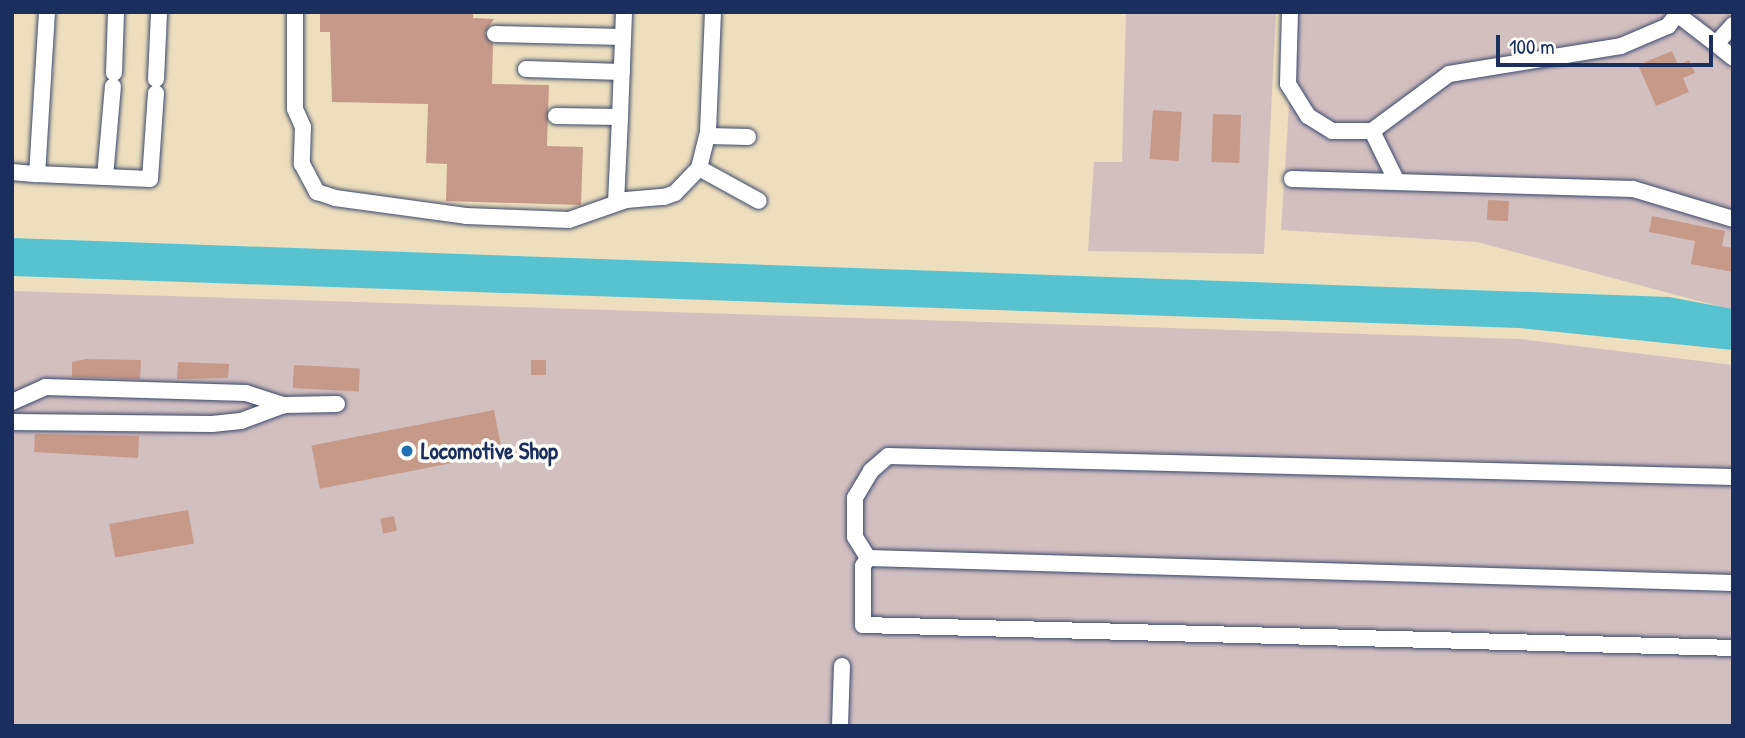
<!DOCTYPE html>
<html>
<head>
<meta charset="utf-8">
<style>
	body { margin:0 }
	#map { position:relative; width:1745px; height:738px; overflow:hidden; background:#eddfbd; font-family:"Patrick Hand",sans-serif }
	div>[style] { position:absolute }
	.industrial>* { inset:0; background:#d2bfc0 }
	.water>* { inset:0; background:#57c3d1 }
	.building>* { inset:0; background:#c79988; transform-origin:0 0 }
	.roads { filter:drop-shadow(0 0 2px #3a496c) drop-shadow(0 0 2px #3a496c) }
	.minor>* { height:16px; margin:-8px; padding:0 8px; transform-origin:8px; border-radius:8px; background:#fff }
	.dots>* { width:19px; height:19px; translate:-50% -50%; box-sizing:border-box; border:4px solid #fdfcf7; border-radius:50% }
	span { translate:-50% -50%; white-space:nowrap; text-align:center; line-height:1.15; -webkit-text-stroke:7px #fdfcf7; paint-order:stroke }
	.poi-label { font-size:23px; color:#1b2f5e; font-weight:700 }
	.left { translate:0 -50%; text-align:left }
	.frame { position:absolute; inset:0; border:14px solid #1b2f5e; pointer-events:none }
	.scale { position:absolute; left:1496px; top:35px; width:217px; height:32px; box-sizing:border-box; border:4px solid #1b2f5e; border-top:0; padding-left:9px; font-size:21px; line-height:24px; white-space:nowrap; color:#1b2f5e; -webkit-text-stroke:5px #fdfcf7; paint-order:stroke }
</style>
</head>
<body>
<div id="map">
	<div class="industrial">
		<div style="clip-path:polygon(1126px 12px,1276px 12px,1264px 254px,1088px 251px,1094px 162px,1122px 162px)"></div>
		<div style="clip-path:polygon(1295px 12px,1733px 12px,1733px 310px,1477px 242px,1281px 230px)"></div>
		<div style="clip-path:polygon(12px 291px,1519px 339px,1733px 365px,1733px 726px,12px 726px)"></div>
	</div>
	<div class="water">
		<div style="clip-path:polygon(12px 238px,1669px 297px,1733px 309px,1733px 350px,1519px 328px,12px 276px)"></div>
	</div>
	<div class="building">
		<div style="clip-path:polygon(320px 12px,473px 12px,473px 18px,494px 19px,485px 33px,493px 44px,492px 84px,549px 85px,547px 146px,583px 147px,581px 205px,446px 201px,447px 164px,426px 163px,428px 104px,332px 102px,330px 32px,320px 32px)"></div>
		<div style="clip-path:polygon(1672px 51px,1678px 65px,1689px 60px,1695px 73px,1683px 78px,1689px 92px,1656px 106px,1638px 65px)"></div>
		<div style="left:1153px;top:110px;width:29px;height:49px;rotate:4deg"></div>
		<div style="left:1213px;top:114px;width:28px;height:48px;rotate:2deg"></div>
		<div style="left:1488px;top:200px;width:21px;height:20px;rotate:3deg"></div>
		<div style="clip-path:polygon(1652px 216px,1725px 231px,1722px 246px,1733px 248px,1733px 272px,1691px 264px,1695px 241px,1649px 232px)"></div>
		<div style="clip-path:polygon(86px 359px,141px 360px,140px 379px,72px 377px,72px 362px)"></div>
		<div style="left:531px;top:360px;width:15px;height:15px"></div>
		<div style="clip-path:polygon(178px 362px,229px 364px,228px 378px,177px 379px)"></div>
		<div style="left:294px;top:365px;width:66px;height:23px;rotate:3deg"></div>
		<div style="left:494px;top:410px;width:44px;height:186px;rotate:79deg"></div>
		<div style="clip-path:polygon(35px 434px,139px 436px,138px 458px,34px 452px)"></div>
		<div style="left:188px;top:510px;width:34px;height:80px;rotate:80deg"></div>
		<div style="left:394px;top:516px;width:15px;height:14px;rotate:79deg"></div>
	</div>
	<div class="roads">
		<div class="minor">
			<div style="left:47px;top:12px;width:162px;rotate:93.5deg"></div>
			<div style="left:37px;top:174px;width:113px;rotate:2.5deg"></div>
			<div style="left:150px;top:179px;width:86px;rotate:-86deg"></div>
			<div style="left:295px;top:12px;width:97px;rotate:90deg"></div>
			<div style="left:295px;top:109px;width:20px;rotate:66deg"></div>
			<div style="left:303px;top:127px;width:37px;rotate:92deg"></div>
			<div style="left:302px;top:164px;width:32px;rotate:62deg"></div>
			<div style="left:317px;top:192px;width:19px;rotate:18deg"></div>
			<div style="left:335px;top:198px;width:132px;rotate:7.8deg"></div>
			<div style="left:466px;top:216px;width:103px;rotate:2.2deg"></div>
			<div style="left:569px;top:220px;width:60px;rotate:-19.3deg"></div>
			<div style="left:626px;top:200px;width:38px;rotate:-5deg"></div>
			<div style="left:664px;top:197px;width:12px;rotate:-20deg"></div>
			<div style="left:675px;top:193px;width:35px;rotate:-46deg"></div>
			<div style="left:699px;top:168px;width:38px;rotate:-76deg"></div>
			<div style="left:708px;top:131px;width:119px;rotate:-87.6deg"></div>
			<div style="left:1290px;top:12px;width:72px;rotate:91.6deg"></div>
			<div style="left:1288px;top:84px;width:38px;rotate:58deg"></div>
			<div style="left:1308px;top:116px;width:28px;rotate:32deg"></div>
			<div style="left:1332px;top:131px;width:40px"></div>
			<div style="left:1372px;top:131px;width:96px;rotate:-36.5deg"></div>
			<div style="left:1449px;top:74px;width:174px;rotate:-9.2deg"></div>
			<div style="left:1621px;top:46px;width:51px;rotate:-23.1deg"></div>
			<div style="left:1668px;top:26px;width:18px;rotate:-52deg"></div>
			<div style="left:1677px;top:14px;width:49px;rotate:37.6deg"></div>
			<div style="left:1733px;top:25px;width:25px;rotate:132deg"></div>
			<div style="left:1716px;top:44px;width:22px;rotate:39deg"></div>
			<div style="left:495px;top:34px;width:128px;rotate:1.3deg"></div>
			<div style="left:526px;top:69px;width:96px;rotate:1.8deg"></div>
			<div style="left:114px;top:73px;width:61px;rotate:-88.1deg"></div>
			<div style="left:156px;top:79px;width:67px;rotate:-87.4deg"></div>
			<div style="left:556px;top:116px;width:64px;rotate:0.9deg"></div>
			<div style="left:620px;top:117px;width:105px;rotate:-87.8deg"></div>
			<div style="left:1372px;top:131px;width:55px;rotate:63.9deg"></div>
			<div style="left:708px;top:136px;width:40px;rotate:1.4deg"></div>
			<div style="left:699px;top:168px;width:68px;rotate:28.8deg"></div>
			<div style="left:12px;top:172px;width:25px;rotate:5deg"></div>
			<div style="left:105px;top:177px;width:91px;rotate:-85deg"></div>
			<div style="left:1292px;top:179px;width:341px;rotate:1.7deg"></div>
			<div style="left:1633px;top:189px;width:104px;rotate:16.7deg"></div>
			<div style="left:616px;top:203px;width:86px;rotate:-87.3deg"></div>
			<div style="left:12px;top:402px;width:36px;rotate:-24deg"></div>
			<div style="left:45px;top:387px;width:201px;rotate:1.7deg"></div>
			<div style="left:246px;top:393px;width:40px;rotate:18deg"></div>
			<div style="left:284px;top:405px;width:53px;rotate:-1.1deg"></div>
			<div style="left:12px;top:422px;width:200px;rotate:0.6deg"></div>
			<div style="left:212px;top:424px;width:29px;rotate:-6deg"></div>
			<div style="left:241px;top:421px;width:46px;rotate:-20.4deg"></div>
			<div style="left:1733px;top:477px;width:845px;rotate:-178.58deg"></div>
			<div style="left:888px;top:456px;width:23px;rotate:139deg"></div>
			<div style="left:871px;top:471px;width:31px;rotate:121deg"></div>
			<div style="left:855px;top:498px;width:39px;rotate:90deg"></div>
			<div style="left:855px;top:537px;width:25px;rotate:58deg"></div>
			<div style="left:868px;top:558px;width:865px;rotate:1.66deg"></div>
			<div style="left:868px;top:558px;width:9px;rotate:122deg"></div>
			<div style="left:863px;top:566px;width:59px;rotate:90deg"></div>
			<div style="left:863px;top:625px;width:870px;rotate:1.51deg"></div>
			<div style="left:840px;top:726px;width:60px;rotate:-88.1deg"></div>
		</div>
	</div>
	<div class="dots">
		<div style="left:407px;top:451px;background:#1f6fb2"></div>
	</div>
	<div class="poi-label">
		<span class="left" style="left:421px;top:451px">Locomotive Shop</span>
	</div>
	<div class="frame"></div>
	<div class="scale">100 m</div>
</div>
</body>
</html>
